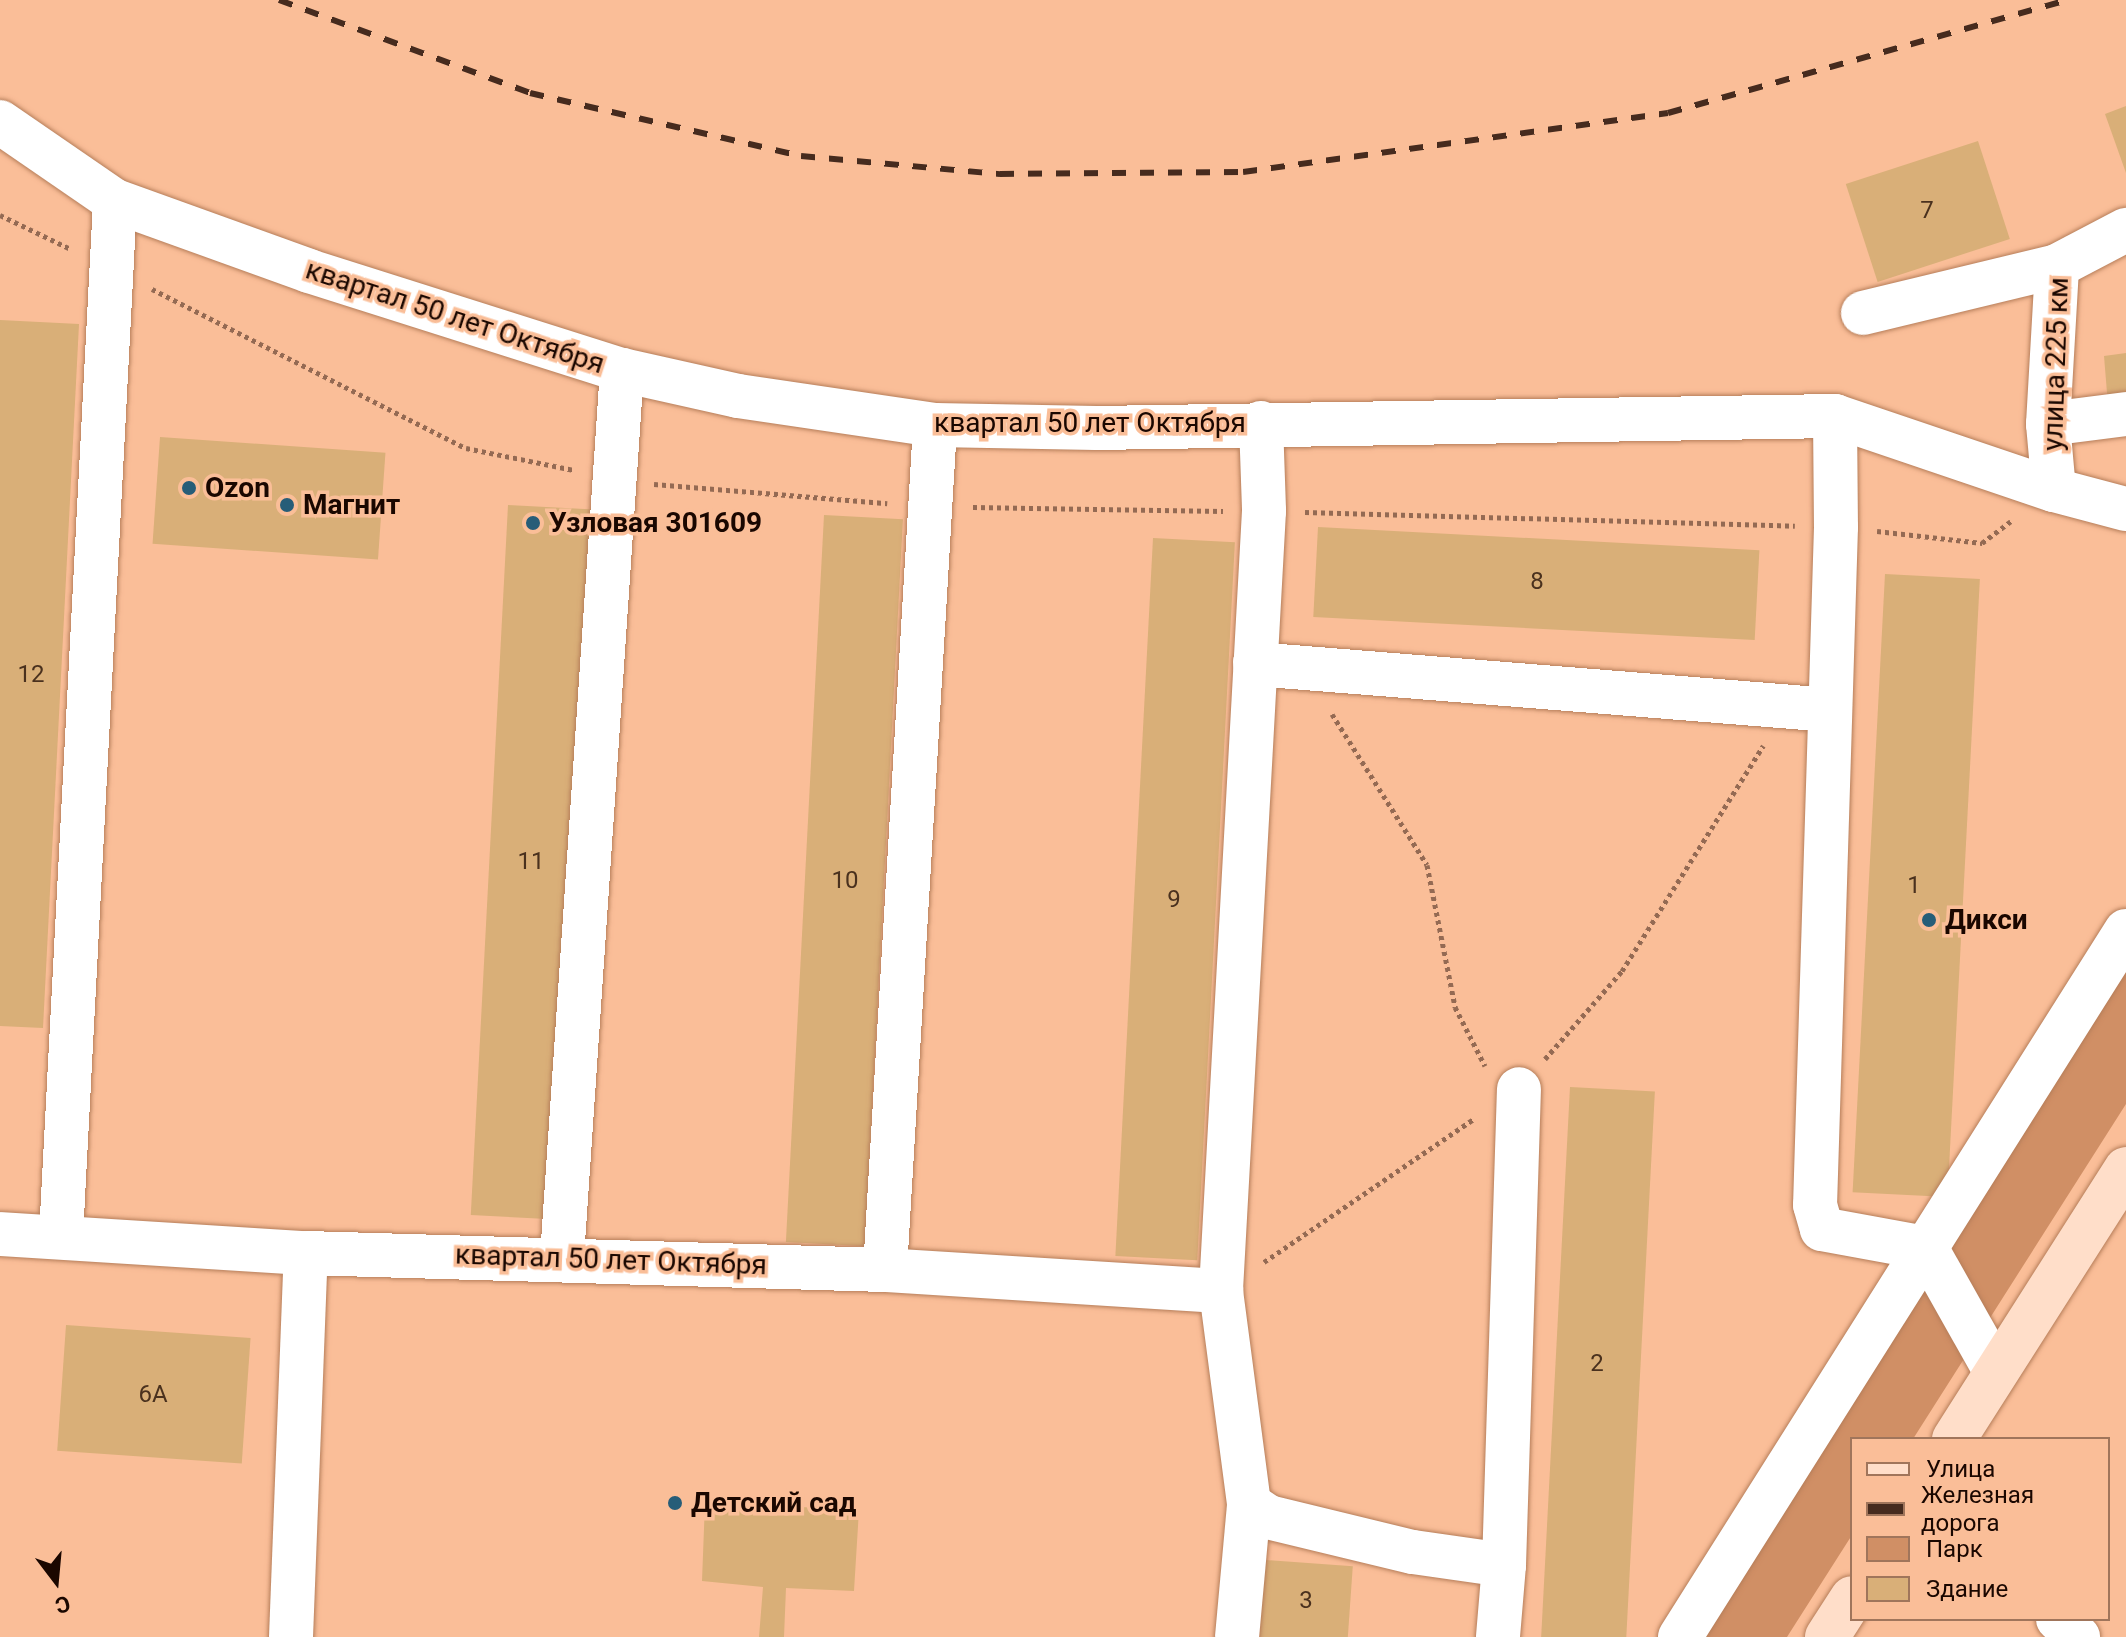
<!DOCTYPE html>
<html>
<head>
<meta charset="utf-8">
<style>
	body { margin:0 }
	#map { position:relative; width:2126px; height:1637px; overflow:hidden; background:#fabe98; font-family:Roboto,sans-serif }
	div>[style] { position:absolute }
	.green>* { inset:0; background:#d08f65 }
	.building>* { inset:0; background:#d9af78; transform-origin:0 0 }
	.path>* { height:5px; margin-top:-2.5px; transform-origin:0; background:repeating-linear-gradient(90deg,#946a53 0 4px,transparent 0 8px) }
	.roads { filter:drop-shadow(0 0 2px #b67e5a) drop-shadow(0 0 2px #b67e5a) }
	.minor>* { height:44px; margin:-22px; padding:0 22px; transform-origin:22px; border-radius:22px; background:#fff }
	.major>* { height:44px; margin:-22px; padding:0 22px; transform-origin:22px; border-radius:22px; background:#ffdec9 }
	.rail>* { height:6px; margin-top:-3px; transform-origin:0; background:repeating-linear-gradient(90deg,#462b1e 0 14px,transparent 0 28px) }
	.dots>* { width:22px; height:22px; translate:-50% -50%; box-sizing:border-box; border:4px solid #fabe98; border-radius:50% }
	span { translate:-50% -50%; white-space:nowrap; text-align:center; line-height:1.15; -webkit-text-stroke:7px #fabe98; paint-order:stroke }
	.number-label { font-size:24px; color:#4a311e }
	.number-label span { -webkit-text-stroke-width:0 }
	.street-label { font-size:28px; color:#1a0700 }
	.poi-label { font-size:28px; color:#1a0700; font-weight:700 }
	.left { translate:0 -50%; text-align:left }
	.legend { position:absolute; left:1850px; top:1437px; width:260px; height:184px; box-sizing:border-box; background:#fabe98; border:2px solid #a0755b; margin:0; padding:10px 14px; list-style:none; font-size:24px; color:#1a0700 }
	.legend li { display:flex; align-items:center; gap:16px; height:40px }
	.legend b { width:40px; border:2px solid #a0755b }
	.north { position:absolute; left:16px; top:1541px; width:80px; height:80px; -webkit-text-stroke:6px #fabe98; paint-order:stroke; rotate:164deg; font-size:22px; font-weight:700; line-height:32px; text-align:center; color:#1a0700 }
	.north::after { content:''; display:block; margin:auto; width:28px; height:36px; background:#1a0700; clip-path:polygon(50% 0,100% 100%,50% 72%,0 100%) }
</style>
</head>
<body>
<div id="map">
	<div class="green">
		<div style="clip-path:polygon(2126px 970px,2126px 1104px,1913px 1439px,1852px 1439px,1852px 1535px,1787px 1637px,1682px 1637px)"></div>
	</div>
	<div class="building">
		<div style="clip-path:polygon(2126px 106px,2126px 173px,2105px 114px)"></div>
		<div style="left:1978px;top:141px;width:103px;height:139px;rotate:72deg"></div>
		<div style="clip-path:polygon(0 320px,79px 324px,43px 1028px,0 1026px)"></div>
		<div style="clip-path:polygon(2126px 353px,2126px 403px,2108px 405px,2104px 356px)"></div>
		<div style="left:160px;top:437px;width:226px;height:107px;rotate:4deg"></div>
		<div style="left:508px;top:505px;width:86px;height:711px;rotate:3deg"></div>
		<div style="left:824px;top:515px;width:79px;height:728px;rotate:3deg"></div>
		<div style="left:1318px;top:527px;width:442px;height:90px;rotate:3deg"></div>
		<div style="left:1153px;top:538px;width:82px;height:719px;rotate:3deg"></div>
		<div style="left:1885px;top:574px;width:95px;height:619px;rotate:3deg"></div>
		<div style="left:1570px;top:1087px;width:85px;height:551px;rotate:3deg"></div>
		<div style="left:66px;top:1325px;width:185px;height:126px;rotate:4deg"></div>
		<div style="clip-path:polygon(705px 1502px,859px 1510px,854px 1591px,786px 1588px,784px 1637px,759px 1637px,763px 1587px,702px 1581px)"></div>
		<div style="left:1265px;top:1560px;width:88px;height:77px;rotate:4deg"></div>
	</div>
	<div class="path">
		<div style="left:0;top:215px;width:79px;rotate:25.6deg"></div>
		<div style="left:152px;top:289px;width:352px;rotate:26.9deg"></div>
		<div style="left:466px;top:448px;width:110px;rotate:11.5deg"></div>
		<div style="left:654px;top:484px;width:234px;rotate:4.7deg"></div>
		<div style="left:973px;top:507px;width:250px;rotate:0.9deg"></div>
		<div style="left:1305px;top:512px;width:490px;rotate:1.6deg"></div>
		<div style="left:1877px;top:531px;width:106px;rotate:6.5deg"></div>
		<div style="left:1982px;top:543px;width:36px;rotate:-37deg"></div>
		<div style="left:1332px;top:714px;width:178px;rotate:57.8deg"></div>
		<div style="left:1427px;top:865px;width:145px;rotate:78.8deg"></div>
		<div style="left:1455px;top:1007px;width:66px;rotate:63deg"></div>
		<div style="left:1545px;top:1059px;width:117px;rotate:-48.8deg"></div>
		<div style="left:1622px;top:971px;width:266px;rotate:-57.9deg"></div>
		<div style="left:1264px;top:1262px;width:254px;rotate:-34.3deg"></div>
	</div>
	<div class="roads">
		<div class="minor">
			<div style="left:0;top:122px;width:140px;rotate:34.5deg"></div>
			<div style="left:115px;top:201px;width:206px;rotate:19.8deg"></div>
			<div style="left:309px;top:271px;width:328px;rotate:17.6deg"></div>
			<div style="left:622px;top:370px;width:119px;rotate:12.6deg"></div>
			<div style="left:738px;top:396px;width:199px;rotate:8.4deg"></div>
			<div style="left:935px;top:425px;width:161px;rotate:1.1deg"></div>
			<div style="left:1096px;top:428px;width:739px;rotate:-0.93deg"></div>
			<div style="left:1835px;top:416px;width:231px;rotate:18.7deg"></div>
			<div style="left:2054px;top:490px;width:74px;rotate:14.8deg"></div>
			<div style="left:1863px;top:313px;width:200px;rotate:-13.6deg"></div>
			<div style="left:1835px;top:416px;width:111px;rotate:89.5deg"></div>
			<div style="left:1836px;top:527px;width:678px;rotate:91.77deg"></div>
			<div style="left:1815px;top:1205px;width:25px;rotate:74deg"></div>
			<div style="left:1822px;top:1229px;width:106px;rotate:10.4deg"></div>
			<div style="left:1926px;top:1248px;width:142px;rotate:60.6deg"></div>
			<div style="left:1261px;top:423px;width:88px;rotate:88deg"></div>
			<div style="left:1264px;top:511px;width:781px;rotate:93.16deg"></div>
			<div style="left:1221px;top:1291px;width:215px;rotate:82.5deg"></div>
			<div style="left:1249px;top:1504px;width:23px;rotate:34deg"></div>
			<div style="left:1268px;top:1517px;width:149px;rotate:13.6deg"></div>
			<div style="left:1413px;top:1552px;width:92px;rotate:8.1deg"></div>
			<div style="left:1504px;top:1565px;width:72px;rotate:94.8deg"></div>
			<div style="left:2048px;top:424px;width:79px;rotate:-7.3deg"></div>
			<div style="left:2054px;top:490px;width:66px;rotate:-95.2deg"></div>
			<div style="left:2048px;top:424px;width:158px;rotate:-86.7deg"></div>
			<div style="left:2057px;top:266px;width:78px;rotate:-27.6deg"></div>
			<div style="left:1255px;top:664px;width:577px;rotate:4.57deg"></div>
			<div style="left:0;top:1234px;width:307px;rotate:3.6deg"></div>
			<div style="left:306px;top:1253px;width:579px;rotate:1.68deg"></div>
			<div style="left:885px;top:1270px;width:337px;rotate:3.6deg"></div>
			<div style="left:61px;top:1236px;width:1036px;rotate:-87.01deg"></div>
			<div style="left:562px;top:1257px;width:889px;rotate:-86.13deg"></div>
			<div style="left:885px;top:1270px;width:846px;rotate:-86.61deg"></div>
			<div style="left:1504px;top:1565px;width:476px;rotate:-88.2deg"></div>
			<div style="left:2058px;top:1619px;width:27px;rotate:42deg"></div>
			<div style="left:291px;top:1637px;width:384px;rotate:-87.8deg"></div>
			<div style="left:1237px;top:1637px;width:134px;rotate:-84.8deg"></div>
			<div style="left:1680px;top:1637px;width:835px;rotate:-57.72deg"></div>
		</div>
		<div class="major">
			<div style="left:1954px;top:1439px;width:320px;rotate:-57.5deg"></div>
			<div style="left:1827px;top:1637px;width:46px;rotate:-57.3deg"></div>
		</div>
	</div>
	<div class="rail">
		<div style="left:279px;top:0;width:268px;rotate:20.3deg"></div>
		<div style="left:530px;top:93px;width:278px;rotate:13.1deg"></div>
		<div style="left:801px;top:156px;width:200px;rotate:5.2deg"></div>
		<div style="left:1000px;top:174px;width:243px;rotate:-0.5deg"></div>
		<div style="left:1243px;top:172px;width:429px;rotate:-7.9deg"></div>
		<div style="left:1668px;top:113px;width:415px;rotate:-15.8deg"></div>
	</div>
	<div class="dots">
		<div style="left:189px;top:488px;background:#275d78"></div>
		<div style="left:287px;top:505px;background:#275d78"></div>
		<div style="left:533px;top:523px;background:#275d78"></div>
		<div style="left:1929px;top:920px;background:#275d78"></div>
		<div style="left:675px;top:1503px;background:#275d78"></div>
	</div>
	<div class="number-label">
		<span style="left:1927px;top:211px">7</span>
		<span style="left:1537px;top:582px">8</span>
		<span style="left:31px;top:675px">12</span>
		<span style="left:531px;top:862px">11</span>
		<span style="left:845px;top:881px">10</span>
		<span style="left:1914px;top:886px">1</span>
		<span style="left:1174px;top:900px">9</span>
		<span style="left:1597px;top:1364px">2</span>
		<span style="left:153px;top:1395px">6А</span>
		<span style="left:1306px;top:1601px">3</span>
	</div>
	<div class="street-label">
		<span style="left:455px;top:317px;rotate:18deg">квартал 50 лет Октября</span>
		<span style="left:2056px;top:364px;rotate:-88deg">улица 225 км</span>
		<span style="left:1090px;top:423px">квартал 50 лет Октября</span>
		<span style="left:611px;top:1260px;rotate:2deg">квартал 50 лет Октября</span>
	</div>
	<div class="poi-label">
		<span class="left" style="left:205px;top:488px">Ozon</span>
		<span class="left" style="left:303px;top:505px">Магнит</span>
		<span class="left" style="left:549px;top:523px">Узловая 301609</span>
		<span class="left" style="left:1945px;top:920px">Дикси</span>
		<span class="left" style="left:691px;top:1503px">Детский сад</span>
	</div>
	<ul class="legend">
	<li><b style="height:10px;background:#ffdec9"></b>Улица</li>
	<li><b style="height:10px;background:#462b1e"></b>Железная дорога</li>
	<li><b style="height:22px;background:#d08f65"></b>Парк</li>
	<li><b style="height:22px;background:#d9af78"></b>Здание</li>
	</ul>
	<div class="north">С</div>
</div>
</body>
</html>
